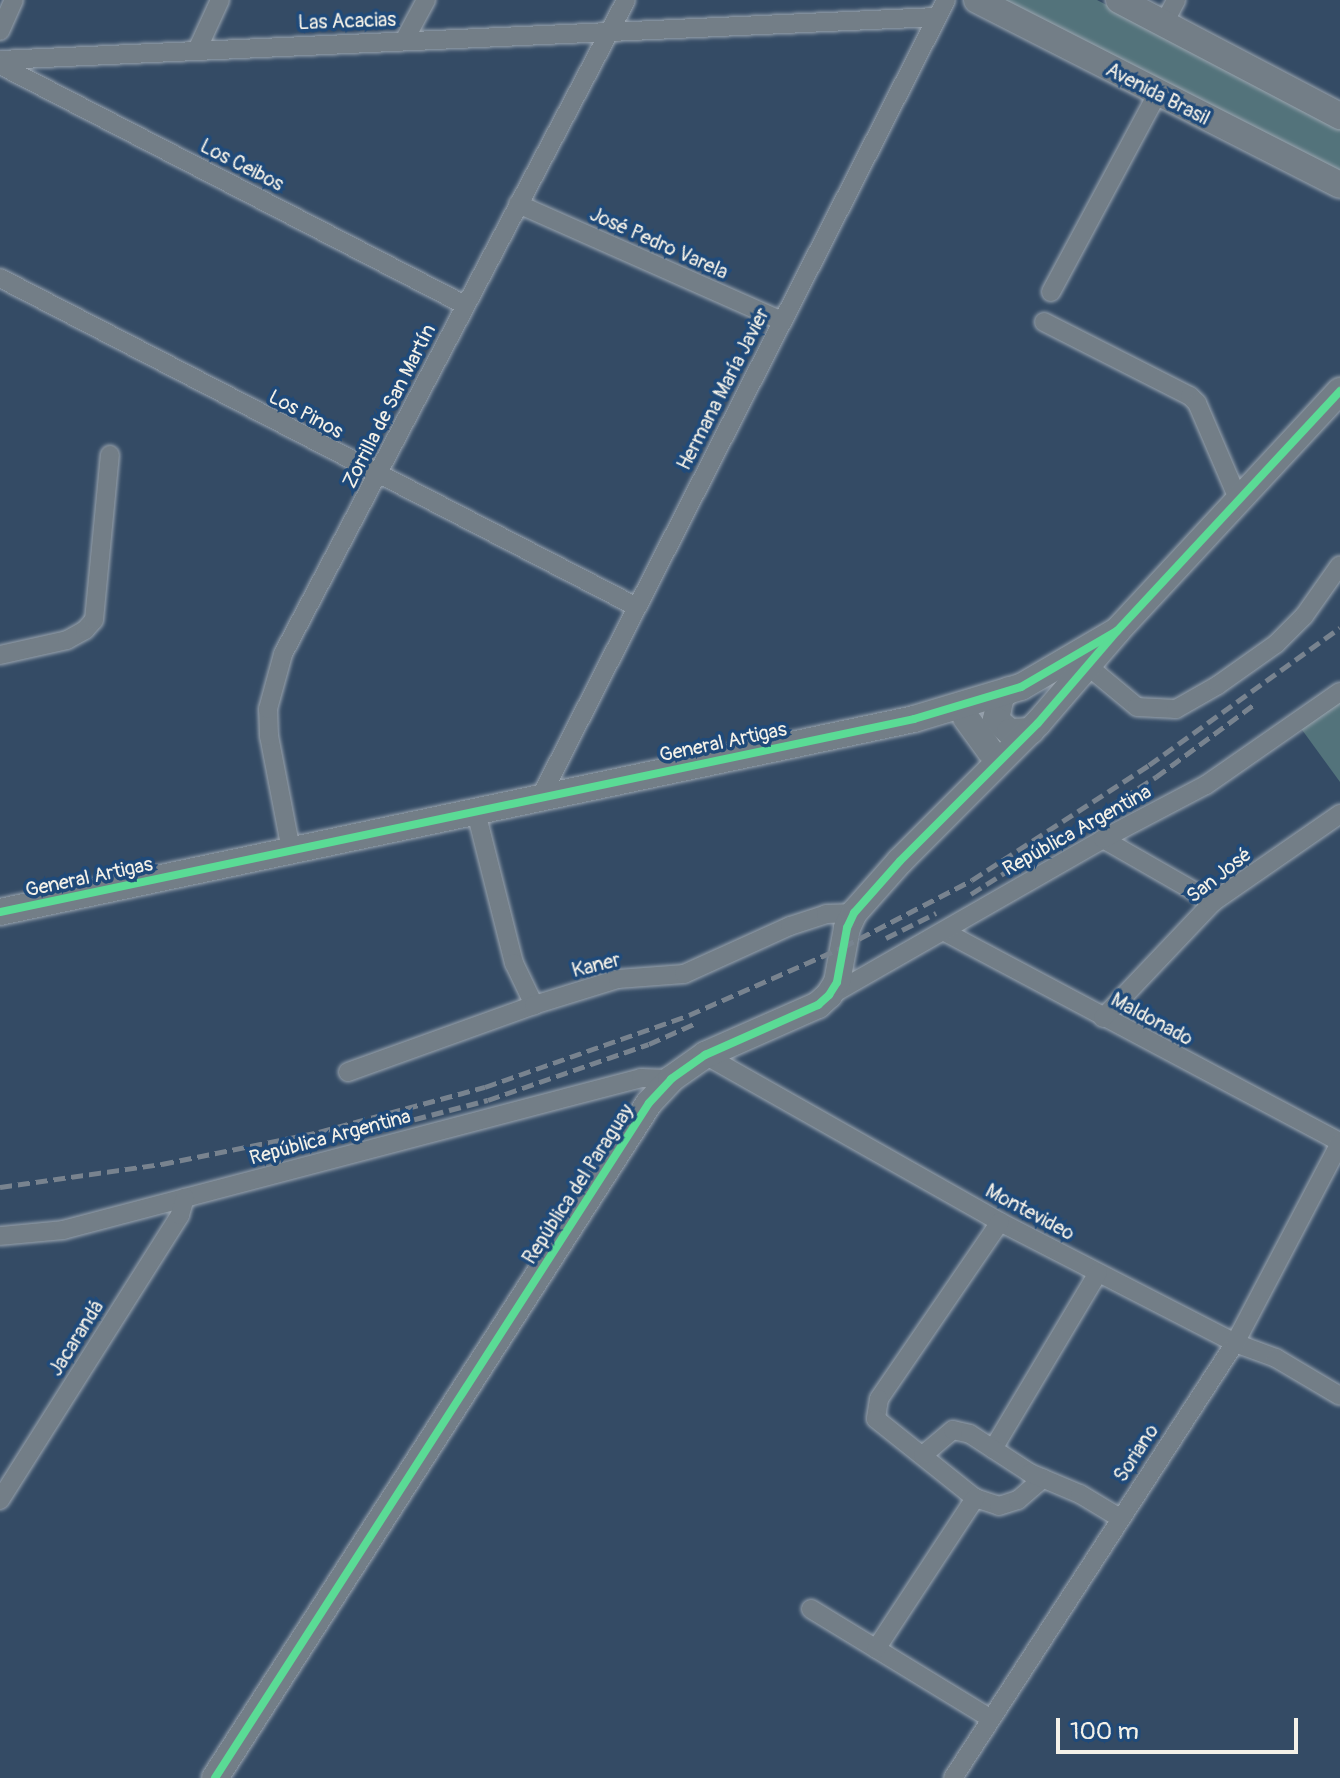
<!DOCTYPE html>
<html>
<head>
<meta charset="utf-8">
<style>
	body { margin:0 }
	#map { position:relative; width:1340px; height:1778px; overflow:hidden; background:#344b65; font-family:Pangolin,sans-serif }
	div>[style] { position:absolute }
	.green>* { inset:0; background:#53737b }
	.roads { filter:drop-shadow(0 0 2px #9ba5af) drop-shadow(0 0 2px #9ba5af) }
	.street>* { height:18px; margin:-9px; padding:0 9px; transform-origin:9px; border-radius:9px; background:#737e87 }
	.secondary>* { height:26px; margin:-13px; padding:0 13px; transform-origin:13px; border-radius:13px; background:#737e87 }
	.rail>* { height:5px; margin-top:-2.5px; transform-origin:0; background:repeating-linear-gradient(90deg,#78838f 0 12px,transparent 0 18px) }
	.cycleway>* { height:8px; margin:-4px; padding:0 4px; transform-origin:4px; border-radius:4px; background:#5adb95 }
	span { translate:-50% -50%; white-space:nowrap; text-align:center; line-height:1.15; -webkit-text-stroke:7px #1f4a7a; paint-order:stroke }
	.street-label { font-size:20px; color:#f4f1e8 }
	.scale { position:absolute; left:1056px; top:1718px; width:242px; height:36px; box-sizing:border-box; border:4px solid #f4f1e8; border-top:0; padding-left:10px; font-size:24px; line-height:28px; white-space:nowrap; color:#f4f1e8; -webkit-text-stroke:6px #1f4a7a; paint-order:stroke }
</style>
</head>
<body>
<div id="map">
	<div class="green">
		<div style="clip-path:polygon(993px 0,1097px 0,1340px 125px,1340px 175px)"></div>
		<div style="clip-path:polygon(1340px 700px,1340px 782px,1300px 727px)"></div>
	</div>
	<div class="roads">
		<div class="street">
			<div style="left:1164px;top:23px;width:26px;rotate:-62deg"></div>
			<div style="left:0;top:31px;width:34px;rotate:-66deg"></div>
			<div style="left:404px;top:41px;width:47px;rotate:-61.8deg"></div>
			<div style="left:198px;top:48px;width:53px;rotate:-65.4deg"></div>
			<div style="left:0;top:60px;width:937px;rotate:-2.63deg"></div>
			<div style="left:0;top:65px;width:523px;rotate:27.3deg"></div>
			<div style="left:518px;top:204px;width:289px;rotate:23.9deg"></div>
			<div style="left:0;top:278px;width:717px;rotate:27.32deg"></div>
			<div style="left:1051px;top:292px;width:225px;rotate:-61.8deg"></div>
			<div style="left:1044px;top:322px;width:164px;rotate:26.9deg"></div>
			<div style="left:1190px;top:396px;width:10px;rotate:45deg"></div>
			<div style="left:1197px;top:403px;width:107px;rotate:66.8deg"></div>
			<div style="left:0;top:655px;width:69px;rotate:-12.6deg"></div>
			<div style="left:67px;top:640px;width:21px;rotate:-29deg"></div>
			<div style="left:85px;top:630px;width:13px;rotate:-48deg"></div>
			<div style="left:94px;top:620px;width:166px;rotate:-84.5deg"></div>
			<div style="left:1089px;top:667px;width:62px;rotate:39.8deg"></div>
			<div style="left:1137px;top:707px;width:39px;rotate:3deg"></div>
			<div style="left:1176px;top:709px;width:48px;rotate:-29.7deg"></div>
			<div style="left:1218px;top:685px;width:71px;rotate:-35.3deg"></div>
			<div style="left:1276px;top:644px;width:40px;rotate:-45deg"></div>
			<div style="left:1304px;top:616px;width:62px;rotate:-54.8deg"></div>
			<div style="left:540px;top:798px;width:895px;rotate:-63.03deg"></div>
			<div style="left:476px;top:812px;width:156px;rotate:75.9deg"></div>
			<div style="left:514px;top:963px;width:47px;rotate:64.5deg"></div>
			<div style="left:1103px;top:839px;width:127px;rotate:29.8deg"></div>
			<div style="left:291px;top:850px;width:116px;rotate:-100.9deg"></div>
			<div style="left:269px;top:736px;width:27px;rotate:-92deg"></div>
			<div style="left:268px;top:709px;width:57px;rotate:-74.7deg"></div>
			<div style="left:283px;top:654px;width:738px;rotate:-62.32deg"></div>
			<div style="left:945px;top:932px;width:447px;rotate:28deg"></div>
			<div style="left:831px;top:995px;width:314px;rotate:-29.8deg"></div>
			<div style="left:1103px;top:839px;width:116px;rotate:-27.7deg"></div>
			<div style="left:1206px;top:785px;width:163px;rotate:-34.8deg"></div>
			<div style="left:1103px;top:1018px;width:160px;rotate:-46.5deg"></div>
			<div style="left:1213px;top:902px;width:155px;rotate:-34.7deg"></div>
			<div style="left:705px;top:1055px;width:339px;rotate:29.5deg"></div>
			<div style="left:1000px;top:1222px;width:264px;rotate:27.2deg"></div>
			<div style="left:1235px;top:1343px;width:44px;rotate:20.1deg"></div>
			<div style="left:1276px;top:1358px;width:74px;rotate:30.7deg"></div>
			<div style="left:348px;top:1072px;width:198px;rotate:-19.8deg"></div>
			<div style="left:534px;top:1005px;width:88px;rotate:-17.2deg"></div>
			<div style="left:618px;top:979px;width:66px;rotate:-4.3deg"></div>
			<div style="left:684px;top:974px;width:116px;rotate:-24.4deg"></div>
			<div style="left:790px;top:926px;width:38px;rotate:-18deg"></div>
			<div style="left:826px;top:914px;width:28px;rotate:-2deg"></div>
			<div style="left:1000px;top:1222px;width:214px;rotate:124.4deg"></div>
			<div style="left:879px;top:1399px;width:20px;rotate:99deg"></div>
			<div style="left:876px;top:1419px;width:127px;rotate:38.6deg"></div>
			<div style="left:975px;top:1498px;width:25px;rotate:18deg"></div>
			<div style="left:999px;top:1506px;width:20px;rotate:-18deg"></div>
			<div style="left:1018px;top:1500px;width:33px;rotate:-41deg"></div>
			<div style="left:0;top:1236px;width:63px;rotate:-5.4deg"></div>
			<div style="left:63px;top:1230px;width:598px;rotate:-14.73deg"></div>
			<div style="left:641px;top:1078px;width:30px;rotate:2deg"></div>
			<div style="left:993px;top:1449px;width:205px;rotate:-59.2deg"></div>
			<div style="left:923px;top:1455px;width:39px;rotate:-40deg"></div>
			<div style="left:953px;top:1430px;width:17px;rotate:13deg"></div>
			<div style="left:970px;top:1434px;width:72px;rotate:33deg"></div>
			<div style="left:1030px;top:1473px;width:54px;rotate:22.8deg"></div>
			<div style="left:1080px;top:1494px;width:47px;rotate:31deg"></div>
			<div style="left:0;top:1500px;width:337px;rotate:-57.7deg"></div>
			<div style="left:180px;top:1215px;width:18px;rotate:-74deg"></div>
			<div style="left:811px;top:1609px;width:211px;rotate:31.4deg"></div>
			<div style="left:876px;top:1649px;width:181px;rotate:-56.7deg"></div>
			<div style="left:953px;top:1778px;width:518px;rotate:-57.05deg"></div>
			<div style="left:1235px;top:1343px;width:226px;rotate:-62.3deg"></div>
		</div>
		<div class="secondary">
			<div style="left:977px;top:0;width:407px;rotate:27deg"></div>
			<div style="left:1119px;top:0;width:250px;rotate:27.7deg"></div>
			<div style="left:1009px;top:690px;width:10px;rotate:143deg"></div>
			<div style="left:1001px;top:696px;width:25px;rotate:102deg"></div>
			<div style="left:996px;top:720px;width:18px;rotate:41deg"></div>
			<div style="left:1010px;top:732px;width:21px;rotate:-3deg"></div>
			<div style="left:966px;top:718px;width:41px;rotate:54deg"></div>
			<div style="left:0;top:912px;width:934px;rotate:-11.92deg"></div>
			<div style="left:914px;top:719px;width:112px;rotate:-16.7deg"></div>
			<div style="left:1021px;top:687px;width:111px;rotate:-30.3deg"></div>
			<div style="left:1117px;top:631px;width:328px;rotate:-47.1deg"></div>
			<div style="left:215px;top:1778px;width:802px;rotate:-57.26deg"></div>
			<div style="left:649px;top:1103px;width:33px;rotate:-47deg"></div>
			<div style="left:671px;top:1079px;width:42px;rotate:-35.2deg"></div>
			<div style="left:705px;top:1055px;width:124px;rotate:-23.9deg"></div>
			<div style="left:818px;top:1005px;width:15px;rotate:-42deg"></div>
			<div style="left:829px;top:995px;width:15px;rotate:-58deg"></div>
			<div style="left:837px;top:982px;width:55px;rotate:-79.5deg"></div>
			<div style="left:847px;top:928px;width:17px;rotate:-65deg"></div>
			<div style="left:854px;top:913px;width:69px;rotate:-48.5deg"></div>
			<div style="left:900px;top:861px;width:195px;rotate:-45deg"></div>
			<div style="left:1038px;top:723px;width:121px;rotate:-49.3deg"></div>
		</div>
	</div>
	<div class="rail">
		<div style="left:971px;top:894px;width:219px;rotate:-32.3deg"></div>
		<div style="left:1156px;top:777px;width:124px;rotate:-36.5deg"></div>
		<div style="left:886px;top:938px;width:56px;rotate:-26.6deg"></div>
		<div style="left:362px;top:1133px;width:130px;rotate:-14.7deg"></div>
		<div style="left:488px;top:1100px;width:170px;rotate:-19.2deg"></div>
		<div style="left:649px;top:1044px;width:51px;rotate:-24.1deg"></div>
		<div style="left:0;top:1187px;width:164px;rotate:-8.1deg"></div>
		<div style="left:162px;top:1164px;width:160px;rotate:-11.5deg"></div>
		<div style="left:319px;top:1132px;width:172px;rotate:-15.2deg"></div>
		<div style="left:485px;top:1087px;width:216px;rotate:-19.4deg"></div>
		<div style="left:689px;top:1015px;width:168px;rotate:-23.8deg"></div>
		<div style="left:843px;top:947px;width:145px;rotate:-27.4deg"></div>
		<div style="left:972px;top:880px;width:211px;rotate:-33deg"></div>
		<div style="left:1149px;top:765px;width:235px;rotate:-35.7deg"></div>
	</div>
	<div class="cycleway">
		<div style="left:0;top:912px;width:934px;rotate:-11.92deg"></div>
		<div style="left:914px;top:719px;width:112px;rotate:-16.7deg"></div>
		<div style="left:1021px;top:687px;width:111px;rotate:-30.3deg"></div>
		<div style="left:1117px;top:631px;width:328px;rotate:-47.1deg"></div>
		<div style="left:215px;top:1778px;width:802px;rotate:-57.26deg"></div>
		<div style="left:649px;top:1103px;width:33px;rotate:-47deg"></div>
		<div style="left:671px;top:1079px;width:42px;rotate:-35.2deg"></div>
		<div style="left:705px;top:1055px;width:124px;rotate:-23.9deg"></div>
		<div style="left:818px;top:1005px;width:15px;rotate:-42deg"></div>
		<div style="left:829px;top:995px;width:15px;rotate:-58deg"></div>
		<div style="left:837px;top:982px;width:55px;rotate:-79.5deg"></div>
		<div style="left:847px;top:928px;width:17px;rotate:-65deg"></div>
		<div style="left:854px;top:913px;width:69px;rotate:-48.5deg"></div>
		<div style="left:900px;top:861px;width:195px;rotate:-45deg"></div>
		<div style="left:1038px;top:723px;width:121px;rotate:-49.3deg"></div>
	</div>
	<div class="street-label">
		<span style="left:347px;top:21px;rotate:-2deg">Las Acacias</span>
		<span style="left:1158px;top:94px;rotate:27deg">Avenida Brasil</span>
		<span style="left:242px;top:165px;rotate:27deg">Los Ceibos</span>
		<span style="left:659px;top:243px;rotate:24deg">José Pedro Varela</span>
		<span style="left:723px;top:389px;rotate:-63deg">Hermana María Javier</span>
		<span style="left:389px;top:406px;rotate:-63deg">Zorrilla de San Martín</span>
		<span style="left:306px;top:414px;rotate:28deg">Los Pinos</span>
		<span style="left:723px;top:742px;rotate:-12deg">General Artigas</span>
		<span style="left:1077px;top:830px;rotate:-29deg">República Argentina</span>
		<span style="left:1219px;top:875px;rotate:-38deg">San José</span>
		<span style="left:89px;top:877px;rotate:-12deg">General Artigas</span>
		<span style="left:596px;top:965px;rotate:-14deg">Kaner</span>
		<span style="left:1152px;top:1019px;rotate:28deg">Maldonado</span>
		<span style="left:330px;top:1137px;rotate:-15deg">República Argentina</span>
		<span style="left:578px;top:1184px;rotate:-57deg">República del Paraguay</span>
		<span style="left:1030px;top:1212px;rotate:28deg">Montevideo</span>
		<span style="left:76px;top:1338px;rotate:-58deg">Jacarandá</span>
		<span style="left:1136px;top:1453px;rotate:-57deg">Soriano</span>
	</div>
	<div class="scale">100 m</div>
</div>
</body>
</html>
